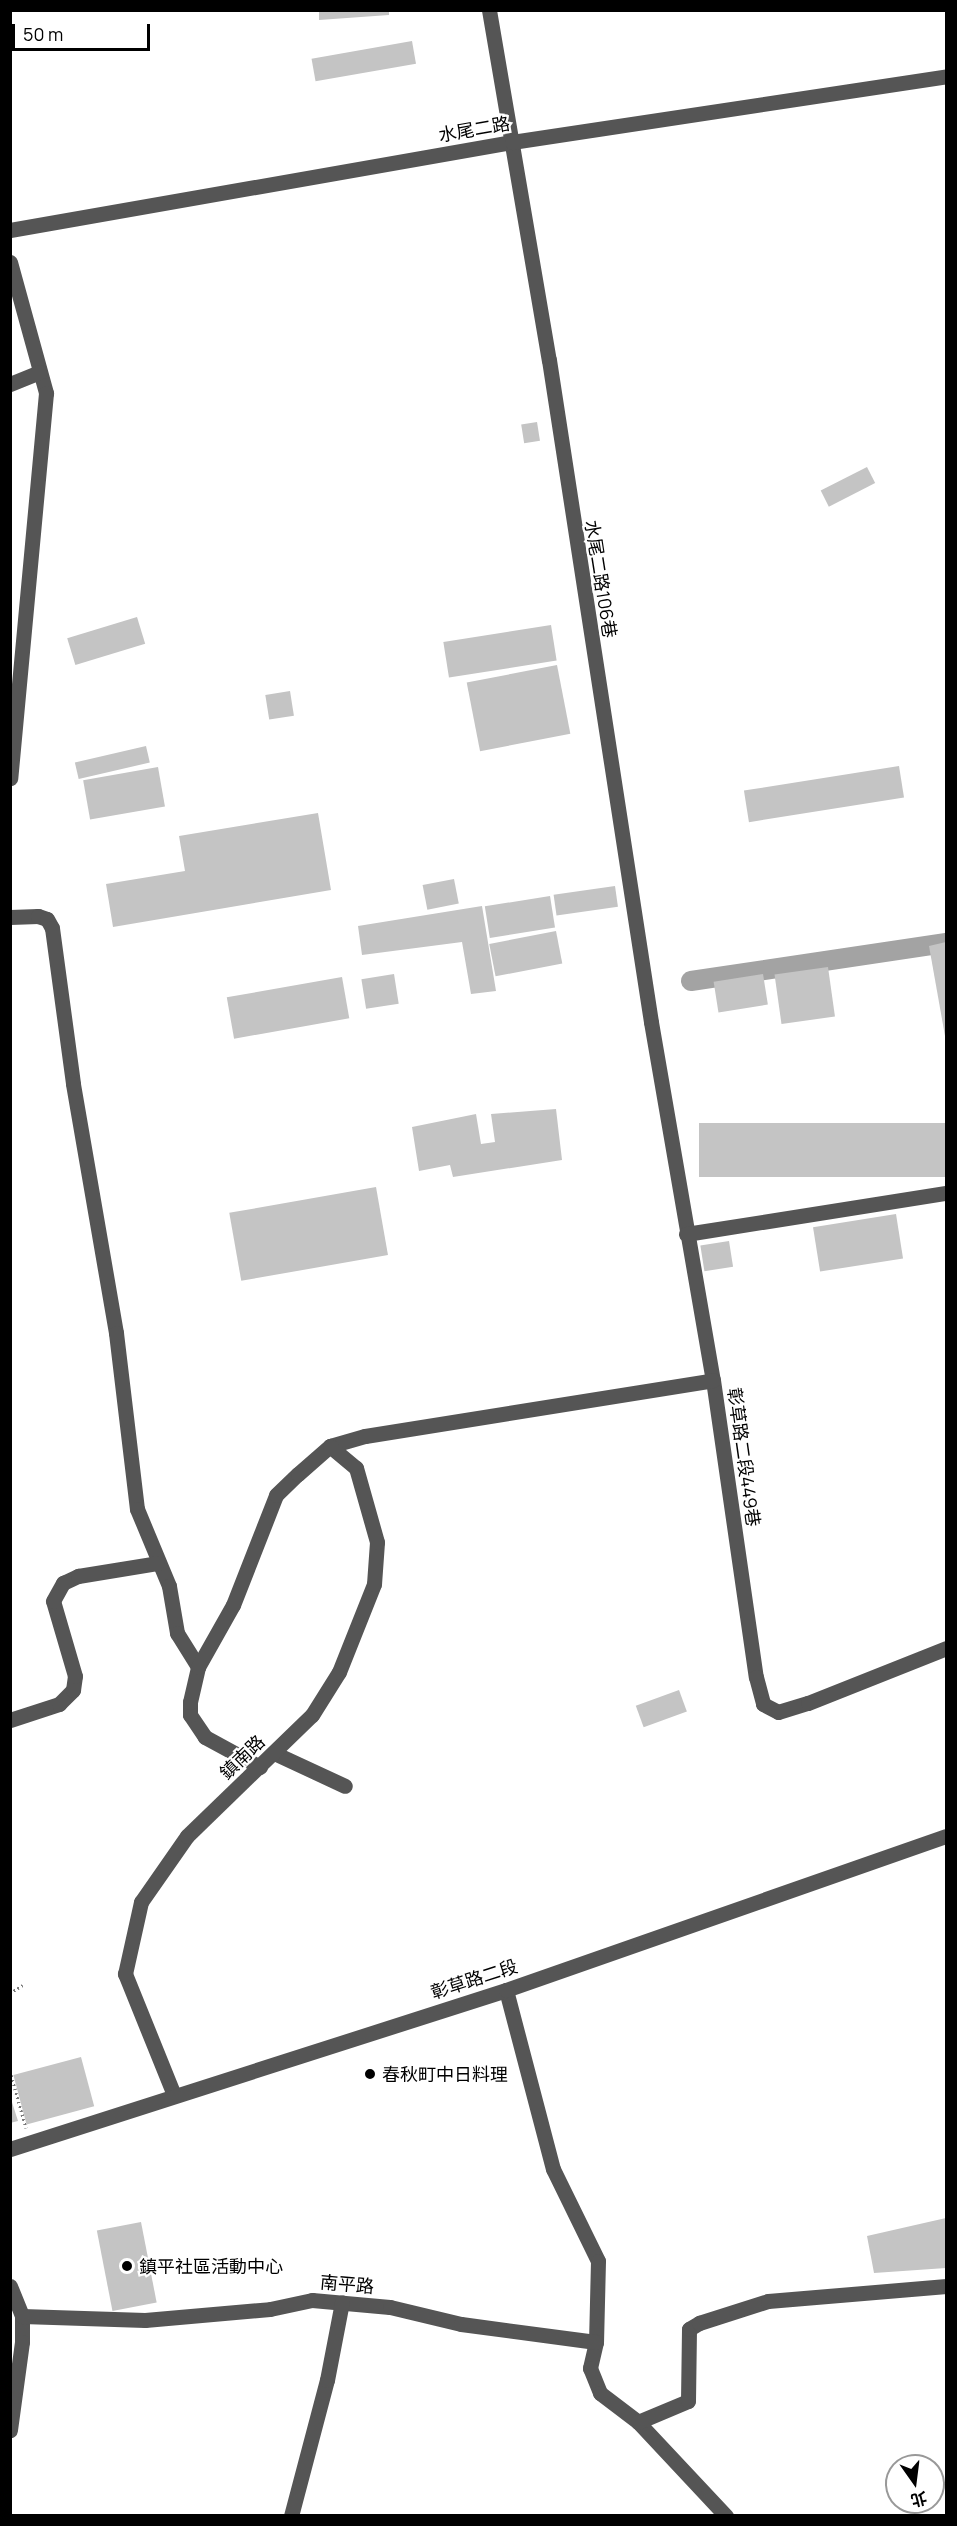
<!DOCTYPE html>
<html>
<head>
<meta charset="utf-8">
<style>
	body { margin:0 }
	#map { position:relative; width:957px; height:2526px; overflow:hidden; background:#fff; font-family:Manrope,"Noto Sans TC",sans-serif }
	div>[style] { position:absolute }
	.canal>* { height:20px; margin:-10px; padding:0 10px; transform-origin:10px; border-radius:10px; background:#a3a3a3 }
	.building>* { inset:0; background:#c4c4c4; transform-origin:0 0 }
	.path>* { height:3px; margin-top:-1.5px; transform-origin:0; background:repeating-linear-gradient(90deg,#777 0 1.5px,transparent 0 4.5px) }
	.minor>* { height:15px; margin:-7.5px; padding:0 7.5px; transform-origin:7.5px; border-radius:7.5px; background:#555 }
	.dots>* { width:16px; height:16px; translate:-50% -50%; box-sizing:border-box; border:3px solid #fff; border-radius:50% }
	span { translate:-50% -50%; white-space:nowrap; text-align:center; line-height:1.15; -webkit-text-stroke:4.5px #fff; paint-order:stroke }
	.street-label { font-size:18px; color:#000 }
	.poi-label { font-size:18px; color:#000 }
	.left { translate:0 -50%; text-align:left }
	.frame { position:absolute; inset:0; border:12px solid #000; pointer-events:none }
	.north { position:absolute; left:885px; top:2454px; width:60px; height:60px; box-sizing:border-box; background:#fff; border:2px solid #999; border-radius:50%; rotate:166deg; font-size:16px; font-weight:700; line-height:24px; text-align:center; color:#000 }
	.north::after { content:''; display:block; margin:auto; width:21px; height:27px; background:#000; clip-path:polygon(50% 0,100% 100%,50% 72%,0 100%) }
	.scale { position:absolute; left:12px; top:24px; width:138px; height:27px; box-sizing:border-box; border:3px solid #000; border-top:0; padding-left:8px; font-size:18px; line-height:21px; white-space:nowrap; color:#000; -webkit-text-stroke:4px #fff; paint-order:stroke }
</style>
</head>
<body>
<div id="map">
	<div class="canal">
		<div style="left:691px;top:981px;width:258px;rotate:-8.5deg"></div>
	</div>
	<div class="building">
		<div style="clip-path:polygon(319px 10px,389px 10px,389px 15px,319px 20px)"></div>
		<div style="left:412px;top:41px;width:23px;height:102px;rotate:80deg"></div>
		<div style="left:537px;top:422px;width:19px;height:16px;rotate:81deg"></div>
		<div style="left:867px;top:467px;width:18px;height:52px;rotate:63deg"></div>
		<div style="left:137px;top:617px;width:28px;height:73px;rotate:73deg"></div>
		<div style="left:551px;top:625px;width:36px;height:109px;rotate:81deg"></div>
		<div style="left:557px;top:665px;width:70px;height:92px;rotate:79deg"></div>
		<div style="left:290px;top:691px;width:25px;height:25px;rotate:81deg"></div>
		<div style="left:146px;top:746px;width:17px;height:73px;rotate:77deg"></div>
		<div style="left:899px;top:766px;width:32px;height:157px;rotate:81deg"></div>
		<div style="left:158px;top:767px;width:40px;height:76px;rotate:80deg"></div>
		<div style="clip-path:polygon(318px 813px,331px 890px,113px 927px,106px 884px,185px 871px,179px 836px)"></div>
		<div style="left:454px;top:879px;width:25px;height:32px;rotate:79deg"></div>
		<div style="left:615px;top:886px;width:21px;height:62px;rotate:82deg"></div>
		<div style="left:550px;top:896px;width:32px;height:66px;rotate:81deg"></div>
		<div style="clip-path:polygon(482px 906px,496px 991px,471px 994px,462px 942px,362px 955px,358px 926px)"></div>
		<div style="left:556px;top:931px;width:33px;height:68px;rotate:79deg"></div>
		<div style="clip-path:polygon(946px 942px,946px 1035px,945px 1036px,929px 946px)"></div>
		<div style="left:828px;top:967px;width:50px;height:54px;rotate:82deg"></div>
		<div style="left:394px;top:974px;width:30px;height:33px;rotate:81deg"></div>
		<div style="left:763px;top:974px;width:31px;height:50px;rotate:81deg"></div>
		<div style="left:342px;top:977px;width:42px;height:117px;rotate:80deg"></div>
		<div style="clip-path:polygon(556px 1109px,562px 1160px,453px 1177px,450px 1165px,419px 1171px,412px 1127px,476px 1114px,481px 1144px,495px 1142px,491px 1114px)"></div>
		<div style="left:946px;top:1123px;width:54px;height:247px;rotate:90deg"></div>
		<div style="left:376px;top:1187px;width:69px;height:149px;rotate:80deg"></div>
		<div style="left:896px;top:1214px;width:45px;height:84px;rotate:81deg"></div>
		<div style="left:729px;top:1241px;width:26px;height:29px;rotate:81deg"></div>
		<div style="left:679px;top:1690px;width:23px;height:46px;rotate:70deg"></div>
		<div style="left:81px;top:2057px;width:51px;height:70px;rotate:75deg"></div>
		<div style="clip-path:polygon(10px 2096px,18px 2121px,10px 2123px)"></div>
		<div style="clip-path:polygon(946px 2218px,946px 2268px,874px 2273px,867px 2236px)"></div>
		<div style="left:141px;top:2222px;width:82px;height:45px;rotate:79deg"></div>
	</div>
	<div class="path">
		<div style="left:10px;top:1993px;width:15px;rotate:-32deg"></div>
		<div style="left:10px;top:2071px;width:59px;rotate:74.3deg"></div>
	</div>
	<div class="minor">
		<div style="left:489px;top:10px;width:355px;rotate:80.3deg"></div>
		<div style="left:549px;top:360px;width:670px;rotate:81.24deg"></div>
		<div style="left:651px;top:1022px;width:363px;rotate:80.2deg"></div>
		<div style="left:713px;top:1380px;width:300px;rotate:81.8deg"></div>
		<div style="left:756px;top:1677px;width:28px;rotate:75deg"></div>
		<div style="left:763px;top:1704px;width:17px;rotate:28deg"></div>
		<div style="left:778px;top:1712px;width:31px;rotate:-17deg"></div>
		<div style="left:808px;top:1703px;width:149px;rotate:-21.7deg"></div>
		<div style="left:10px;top:230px;width:510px;rotate:-9.94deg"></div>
		<div style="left:512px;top:142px;width:439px;rotate:-8.6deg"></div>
		<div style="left:10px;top:262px;width:136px;rotate:74.6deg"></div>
		<div style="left:46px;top:393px;width:387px;rotate:95.3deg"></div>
		<div style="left:10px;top:384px;width:32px;rotate:-22deg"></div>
		<div style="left:10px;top:917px;width:28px;rotate:-2deg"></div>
		<div style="left:38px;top:916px;width:9px;rotate:18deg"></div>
		<div style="left:47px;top:919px;width:10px;rotate:61deg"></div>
		<div style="left:52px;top:928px;width:157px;rotate:82.3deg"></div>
		<div style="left:73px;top:1084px;width:253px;rotate:80.2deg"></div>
		<div style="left:116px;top:1333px;width:177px;rotate:83.2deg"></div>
		<div style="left:137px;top:1509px;width:83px;rotate:67.4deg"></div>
		<div style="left:169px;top:1586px;width:48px;rotate:80.3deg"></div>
		<div style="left:177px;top:1633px;width:40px;rotate:58deg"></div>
		<div style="left:686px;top:1234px;width:263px;rotate:-9deg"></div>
		<div style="left:10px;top:1720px;width:52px;rotate:-18.1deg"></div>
		<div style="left:59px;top:1704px;width:20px;rotate:-45deg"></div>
		<div style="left:73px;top:1690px;width:14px;rotate:-82deg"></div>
		<div style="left:75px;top:1676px;width:78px;rotate:-106.3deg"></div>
		<div style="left:53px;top:1601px;width:21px;rotate:-61deg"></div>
		<div style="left:63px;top:1583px;width:17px;rotate:-25deg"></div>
		<div style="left:78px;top:1576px;width:80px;rotate:-9.3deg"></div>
		<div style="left:274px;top:1753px;width:78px;rotate:24.9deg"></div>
		<div style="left:260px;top:1767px;width:63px;rotate:-151.4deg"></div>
		<div style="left:205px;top:1737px;width:27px;rotate:-124deg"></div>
		<div style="left:190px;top:1715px;width:13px;rotate:-90deg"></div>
		<div style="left:190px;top:1702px;width:36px;rotate:-77deg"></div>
		<div style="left:198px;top:1667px;width:71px;rotate:-60.6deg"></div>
		<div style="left:233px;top:1605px;width:118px;rotate:-68.6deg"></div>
		<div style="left:276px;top:1495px;width:30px;rotate:-44deg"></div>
		<div style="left:298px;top:1474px;width:43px;rotate:-41.2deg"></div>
		<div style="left:330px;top:1446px;width:36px;rotate:-16deg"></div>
		<div style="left:365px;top:1436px;width:352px;rotate:-9.1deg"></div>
		<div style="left:506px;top:1990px;width:185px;rotate:75.3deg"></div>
		<div style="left:553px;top:2169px;width:102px;rotate:63.9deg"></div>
		<div style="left:598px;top:2261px;width:81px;rotate:91.4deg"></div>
		<div style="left:596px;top:2342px;width:27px;rotate:103deg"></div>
		<div style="left:590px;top:2368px;width:27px;rotate:68deg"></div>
		<div style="left:600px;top:2393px;width:48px;rotate:37.3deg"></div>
		<div style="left:638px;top:2422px;width:129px;rotate:46.9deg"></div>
		<div style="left:174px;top:2095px;width:131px;rotate:-112deg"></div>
		<div style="left:125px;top:1974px;width:74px;rotate:-77.5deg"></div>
		<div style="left:141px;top:1902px;width:80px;rotate:-55.1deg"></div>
		<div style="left:187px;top:1836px;width:174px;rotate:-44.1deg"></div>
		<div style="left:312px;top:1715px;width:51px;rotate:-57.9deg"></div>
		<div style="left:339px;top:1672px;width:95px;rotate:-68.3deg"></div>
		<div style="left:374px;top:1584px;width:42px;rotate:-85.9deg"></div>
		<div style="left:377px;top:1542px;width:77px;rotate:-105.8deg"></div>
		<div style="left:356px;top:1468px;width:34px;rotate:-140deg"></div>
		<div style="left:10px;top:2149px;width:521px;rotate:-17.77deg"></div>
		<div style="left:506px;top:1990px;width:466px;rotate:-19.3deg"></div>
		<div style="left:10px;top:2286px;width:32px;rotate:68deg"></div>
		<div style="left:22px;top:2316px;width:26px;rotate:90deg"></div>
		<div style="left:22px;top:2342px;width:89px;rotate:97.8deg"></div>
		<div style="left:22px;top:2316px;width:123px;rotate:1.9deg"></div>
		<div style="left:145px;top:2320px;width:125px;rotate:-5deg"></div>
		<div style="left:270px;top:2309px;width:43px;rotate:-12.1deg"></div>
		<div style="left:312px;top:2300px;width:78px;rotate:5.1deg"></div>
		<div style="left:390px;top:2307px;width:73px;rotate:13.5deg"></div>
		<div style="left:461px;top:2324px;width:136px;rotate:7.6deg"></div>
		<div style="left:638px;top:2422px;width:54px;rotate:-22.8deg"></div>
		<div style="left:688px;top:2401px;width:72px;rotate:-89.2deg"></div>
		<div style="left:689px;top:2329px;width:12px;rotate:-31deg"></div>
		<div style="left:699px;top:2323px;width:72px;rotate:-17.7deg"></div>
		<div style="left:768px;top:2301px;width:179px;rotate:-4.8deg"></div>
		<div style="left:291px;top:2516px;width:141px;rotate:-75.2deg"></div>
		<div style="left:327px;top:2380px;width:79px;rotate:-79.1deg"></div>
	</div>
	<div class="dots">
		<div style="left:370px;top:2074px;background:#000"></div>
		<div style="left:127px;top:2266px;background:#000"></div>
	</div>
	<div class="street-label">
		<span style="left:474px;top:129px;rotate:-10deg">水尾二路</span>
		<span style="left:601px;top:579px;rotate:81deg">水尾二路106巷</span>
		<span style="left:744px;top:1457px;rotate:82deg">彰草路二段449巷</span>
		<span style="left:242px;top:1757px;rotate:-44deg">鎮南路</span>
		<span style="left:474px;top:1979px;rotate:-18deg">彰草路二段</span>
		<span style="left:347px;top:2284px;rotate:5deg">南平路</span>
	</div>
	<div class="poi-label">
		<span class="left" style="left:382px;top:2074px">春秋町中日料理</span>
		<span class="left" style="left:139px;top:2266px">鎮平社區活動中心</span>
	</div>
	<div class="frame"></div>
	<div class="north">北</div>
	<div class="scale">50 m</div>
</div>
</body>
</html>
